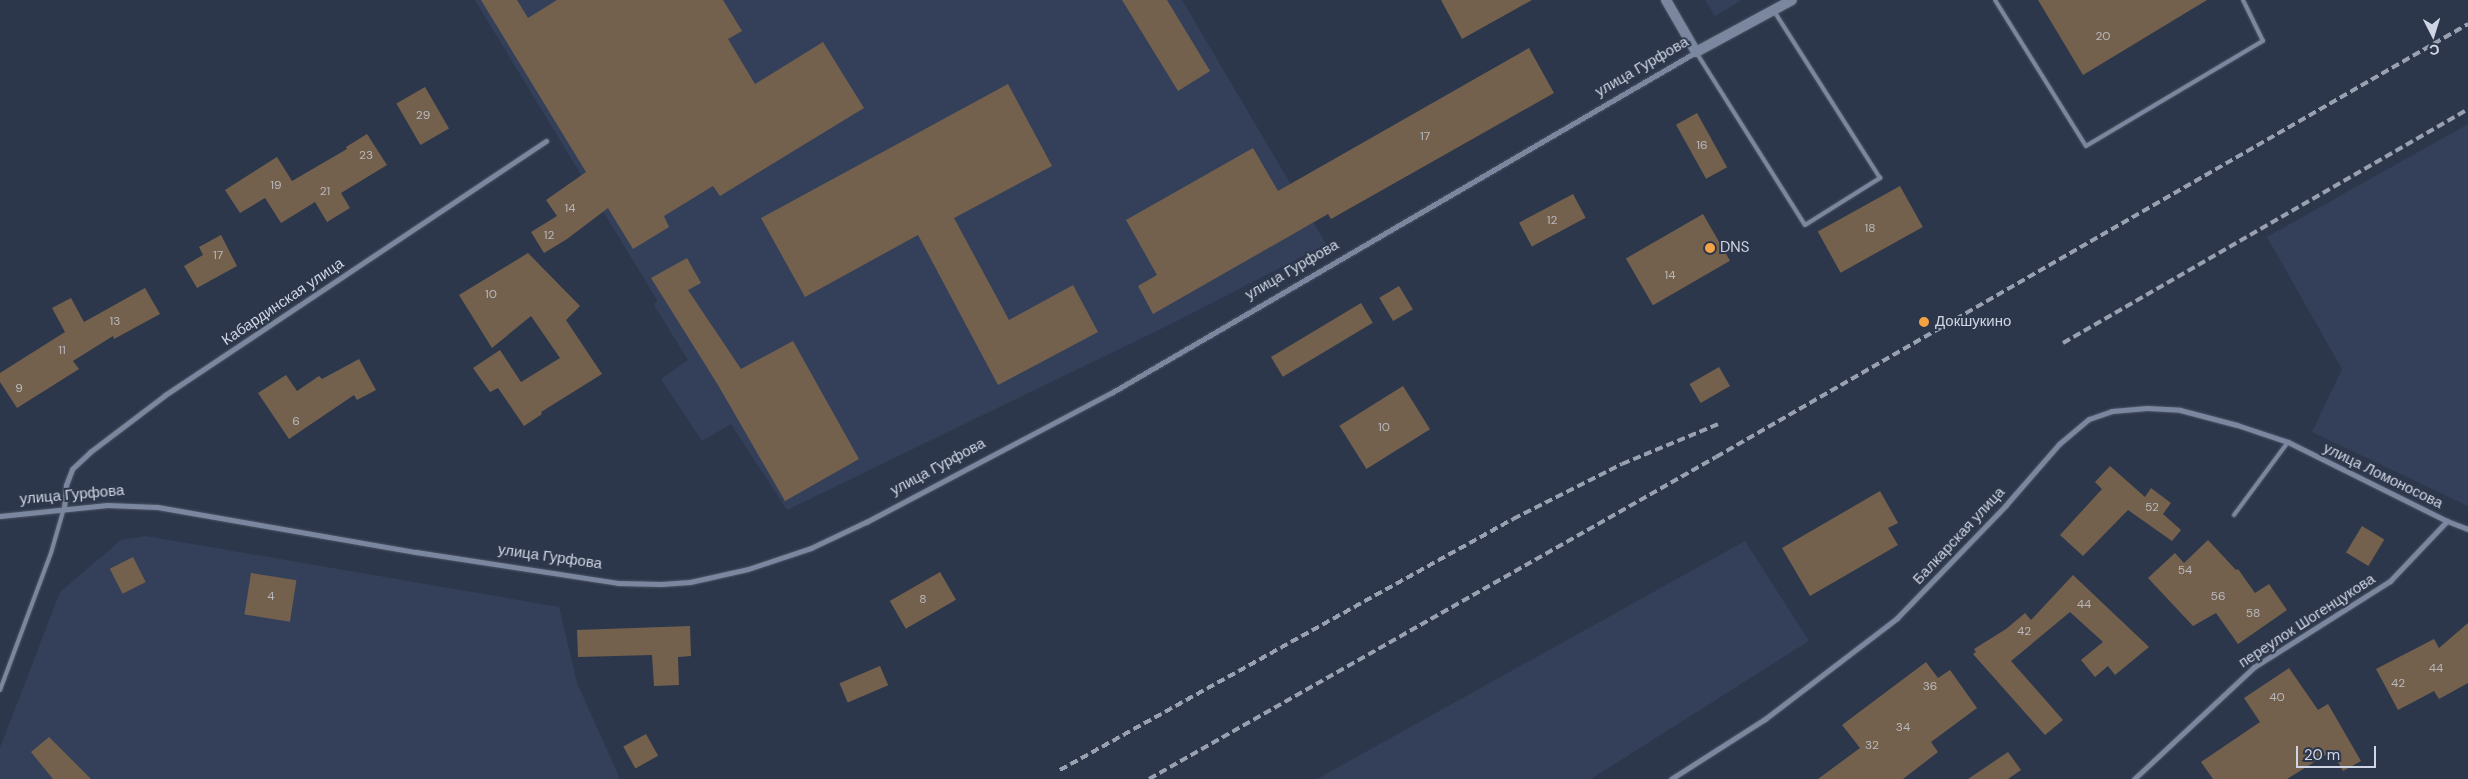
<!DOCTYPE html>
<html>
<head>
<meta charset="utf-8">
<style>
	body { margin:0 }
	#map { position:relative; width:2468px; height:779px; overflow:hidden; background:#2d374b; font-family:"DM Sans",sans-serif }
	div>[style] { position:absolute }
	.built>* { inset:0; background:#34405a }
	.building>* { inset:0; background:#74614d; transform-origin:0 0 }
	.roads { filter:drop-shadow(0 0 1px #4d5566) drop-shadow(0 0 1px #4d5566) }
	.lane>* { height:4px; margin:-2px; padding:0 2px; transform-origin:2px; border-radius:2px; background:#7b879f }
	.street>* { height:5px; margin:-2.5px; padding:0 2.5px; transform-origin:2.5px; border-radius:2.5px; background:#7b879f }
	.secondary>* { height:10px; margin:-5px; padding:0 5px; transform-origin:5px; border-radius:5px; background:#7b879f }
	.rail>* { height:4px; margin-top:-2px; transform-origin:0; background:repeating-linear-gradient(90deg,#99a0b0 0 8px,transparent 0 12px) }
	.dots>* { width:14px; height:14px; translate:-50% -50%; box-sizing:border-box; border:2px solid #2d374b; border-radius:50% }
	span { translate:-50% -50%; white-space:nowrap; text-align:center; line-height:1.15; -webkit-text-stroke:4px #2d374b; paint-order:stroke }
	.number-label { font-size:12px; color:#b8b8bd }
	.number-label span { -webkit-text-stroke-width:0 }
	.street-label { font-size:15px; color:#cfd5e2 }
	.poi-label { font-size:15px; color:#cfd5e2 }
	.left { translate:0 -50%; text-align:left }
	.north { position:absolute; left:2408px; top:10px; width:50px; height:50px; -webkit-text-stroke:4px #2d374b; paint-order:stroke; rotate:175deg; font-size:14px; font-weight:700; line-height:20px; text-align:center; color:#cfd5e2 }
	.north::after { content:''; display:block; margin:auto; width:18px; height:22px; background:#cfd5e2; clip-path:polygon(50% 0,100% 100%,50% 72%,0 100%) }
	.scale { position:absolute; left:2296px; top:746px; width:80px; height:22px; box-sizing:border-box; border:2px solid #cfd5e2; border-top:0; padding-left:6px; font-size:15px; line-height:18px; white-space:nowrap; color:#cfd5e2; -webkit-text-stroke:4px #2d374b; paint-order:stroke }
</style>
</head>
<body>
<div id="map">
	<div class="built">
		<div style="clip-path:polygon(475px 0,1182px 0,1326px 244px,1171px 324px,787px 510px,731px 424px,702px 441px,661px 379px,688px 360px,654px 305px,657px 300px)"></div>
		<div style="clip-path:polygon(1705px 0,1742px 0,1715px 16px)"></div>
		<div style="clip-path:polygon(2468px 124px,2468px 506px,2312px 432px,2342px 369px,2267px 237px)"></div>
		<div style="clip-path:polygon(146px 536px,559px 607px,577px 683px,620px 779px,0 779px,0 748px,60px 592px,121px 540px)"></div>
		<div style="clip-path:polygon(1745px 541px,1809px 641px,1591px 779px,1317px 779px)"></div>
	</div>
	<div class="building">
		<div style="clip-path:polygon(481px 0,517px 0,528px 18px,557px 0,723px 0,742px 31px,728px 39px,755px 84px,823px 42px,864px 108px,720px 196px,713px 186px,664px 216px,669px 227px,633px 249px,608px 208px,567px 239px,544px 253px,531px 232px,557px 216px,546px 200px,586px 172px)"></div>
		<div style="clip-path:polygon(1122px 0,1167px 0,1210px 71px,1178px 91px)"></div>
		<div style="clip-path:polygon(1441px 0,1532px 0,1462px 39px)"></div>
		<div style="clip-path:polygon(2038px 0,2207px 0,2083px 75px)"></div>
		<div style="clip-path:polygon(1529px 48px,1554px 93px,1331px 219px,1328px 214px,1153px 314px,1138px 286px,1157px 275px,1126px 220px,1253px 148px,1278px 191px)"></div>
		<div style="clip-path:polygon(1008px 84px,1052px 166px,954px 218px,1009px 320px,1073px 285px,1098px 332px,998px 385px,918px 235px,805px 297px,761px 218px)"></div>
		<div style="left:425px;top:87px;width:48px;height:33px;rotate:60deg"></div>
		<div style="left:1697px;top:113px;width:62px;height:24px;rotate:61deg"></div>
		<div style="clip-path:polygon(367px 134px,387px 165px,341px 193px,350px 208px,327px 222px,315px 202px,281px 223px,265px 198px,240px 213px,225px 190px,277px 157px,292px 181px,347px 149px,346px 147px)"></div>
		<div style="left:1900px;top:186px;width:47px;height:94px;rotate:61deg"></div>
		<div style="left:1573px;top:194px;width:27px;height:61px;rotate:62deg"></div>
		<div style="left:1703px;top:214px;width:54px;height:89px;rotate:60deg"></div>
		<div style="clip-path:polygon(221px 235px,237px 266px,197px 288px,184px 266px,203px 255px,199px 247px)"></div>
		<div style="clip-path:polygon(528px 253px,580px 306px,566px 320px,602px 374px,541px 412px,542px 414px,524px 426px,498px 388px,490px 392px,473px 368px,500px 350px,521px 382px,560px 358px,531px 316px,492px 348px,459px 295px)"></div>
		<div style="clip-path:polygon(687px 258px,701px 283px,688px 290px,741px 369px,793px 341px,859px 459px,785px 501px,718px 385px,651px 278px)"></div>
		<div style="left:1399px;top:286px;width:27px;height:23px;rotate:59deg"></div>
		<div style="clip-path:polygon(145px 288px,160px 314px,114px 339px,113px 336px,73px 361px,79px 369px,17px 408px,0 382px,0 373px,65px 332px,52px 308px,71px 298px,84px 322px)"></div>
		<div style="left:1361px;top:303px;width:23px;height:105px;rotate:59deg"></div>
		<div style="clip-path:polygon(359px 359px,376px 390px,357px 400px,354px 395px,289px 439px,258px 393px,286px 375px,297px 391px,319px 376px,322px 379px)"></div>
		<div style="left:1719px;top:367px;width:22px;height:34px;rotate:60deg"></div>
		<div style="left:1403px;top:386px;width:51px;height:75px;rotate:58deg"></div>
		<div style="clip-path:polygon(2110px 466px,2145px 497px,2151px 488px,2171px 503px,2163px 514px,2181px 530px,2172px 541px,2128px 510px,2083px 556px,2060px 535px,2102px 489px,2095px 482px)"></div>
		<div style="clip-path:polygon(1880px 491px,1898px 523px,1888px 528px,1898px 545px,1810px 596px,1782px 548px)"></div>
		<div style="left:2362px;top:526px;width:26px;height:31px;rotate:31deg"></div>
		<div style="clip-path:polygon(2208px 540px,2236px 570px,2238px 569px,2255px 593px,2269px 584px,2287px 610px,2238px 644px,2216px 613px,2193px 626px,2148px 578px,2175px 553px,2184px 563px)"></div>
		<div style="left:133px;top:557px;width:28px;height:26px;rotate:63deg"></div>
		<div style="left:940px;top:572px;width:32px;height:58px;rotate:60deg"></div>
		<div style="left:251px;top:573px;width:46px;height:42px;rotate:9deg"></div>
		<div style="clip-path:polygon(2073px 575px,2149px 647px,2115px 675px,2108px 666px,2095px 677px,2081px 660px,2103px 642px,2070px 612px,2011px 661px,2063px 720px,2045px 735px,1973px 654px,1976px 652px,1974px 649px,2006px 629px,2025px 613px,2031px 620px)"></div>
		<div style="clip-path:polygon(2468px 623px,2468px 683px,2439px 699px,2434px 691px,2398px 710px,2376px 669px,2434px 639px,2439px 648px)"></div>
		<div style="clip-path:polygon(690px 626px,691px 656px,678px 657px,679px 685px,654px 686px,652px 655px,578px 657px,577px 630px)"></div>
		<div style="clip-path:polygon(1926px 662px,1938px 678px,1950px 670px,1977px 708px,1931px 742px,1938px 752px,1903px 779px,1818px 779px,1860px 748px,1842px 725px)"></div>
		<div style="left:880px;top:666px;width:21px;height:44px;rotate:67deg"></div>
		<div style="clip-path:polygon(2289px 668px,2318px 710px,2328px 704px,2361px 761px,2343px 771px,2332px 751px,2287px 779px,2213px 779px,2201px 762px,2260px 722px,2244px 698px)"></div>
		<div style="left:646px;top:734px;width:25px;height:26px;rotate:61deg"></div>
		<div style="clip-path:polygon(49px 737px,91px 779px,53px 779px,31px 752px)"></div>
		<div style="clip-path:polygon(2008px 752px,2021px 770px,2008px 779px,1968px 779px)"></div>
	</div>
	<div class="roads">
		<div class="lane">
			<div style="left:1995px;top:0;width:172px;rotate:58.1deg"></div>
			<div style="left:2086px;top:146px;width:206px;rotate:-30.7deg"></div>
			<div style="left:2263px;top:41px;width:46px;rotate:-116deg"></div>
			<div style="left:1696px;top:52px;width:204px;rotate:57.8deg"></div>
			<div style="left:1805px;top:225px;width:89px;rotate:-32.1deg"></div>
			<div style="left:1880px;top:178px;width:198px;rotate:-122.4deg"></div>
			<div style="left:2234px;top:515px;width:91px;rotate:-53.5deg"></div>
			<div style="left:0;top:690px;width:146px;rotate:-69.6deg"></div>
			<div style="left:51px;top:553px;width:47px;rotate:-73.9deg"></div>
		</div>
		<div class="street">
			<div style="left:64px;top:508px;width:23px;rotate:-85deg"></div>
			<div style="left:66px;top:485px;width:17px;rotate:-69deg"></div>
			<div style="left:72px;top:469px;width:25px;rotate:-43deg"></div>
			<div style="left:90px;top:452px;width:94px;rotate:-37.2deg"></div>
			<div style="left:165px;top:395px;width:458px;rotate:-33.7deg"></div>
			<div style="left:0;top:516px;width:108px;rotate:-5.9deg"></div>
			<div style="left:107px;top:505px;width:50px;rotate:2.3deg"></div>
			<div style="left:157px;top:507px;width:263px;rotate:9.9deg"></div>
			<div style="left:416px;top:552px;width:204px;rotate:8.7deg"></div>
			<div style="left:618px;top:583px;width:43px;rotate:1.3deg"></div>
			<div style="left:661px;top:584px;width:29px;rotate:-4deg"></div>
			<div style="left:690px;top:582px;width:59px;rotate:-12.6deg"></div>
			<div style="left:748px;top:569px;width:66px;rotate:-18.4deg"></div>
			<div style="left:811px;top:548px;width:61px;rotate:-25.3deg"></div>
			<div style="left:866px;top:522px;width:277px;rotate:-27.8deg"></div>
			<div style="left:1111px;top:393px;width:677px;rotate:-30.24deg"></div>
			<div style="left:1671px;top:779px;width:112px;rotate:-32.6deg"></div>
			<div style="left:1765px;top:719px;width:166px;rotate:-37.4deg"></div>
			<div style="left:1897px;top:618px;width:156px;rotate:-46deg"></div>
			<div style="left:2005px;top:506px;width:82px;rotate:-48.9deg"></div>
			<div style="left:2059px;top:444px;width:39px;rotate:-40deg"></div>
			<div style="left:2089px;top:419px;width:24px;rotate:-19deg"></div>
			<div style="left:2112px;top:411px;width:35px;rotate:-5deg"></div>
			<div style="left:2147px;top:408px;width:33px;rotate:3deg"></div>
			<div style="left:2180px;top:410px;width:59px;rotate:14.7deg"></div>
			<div style="left:2237px;top:425px;width:54px;rotate:18.4deg"></div>
			<div style="left:2288px;top:442px;width:178px;rotate:26.4deg"></div>
			<div style="left:2447px;top:521px;width:22px;rotate:21deg"></div>
			<div style="left:2134px;top:779px;width:164px;rotate:-43deg"></div>
			<div style="left:2254px;top:667px;width:161px;rotate:-32.3deg"></div>
			<div style="left:2390px;top:581px;width:83px;rotate:-46.5deg"></div>
		</div>
		<div class="secondary">
			<div style="left:1666px;top:0;width:60px;rotate:60deg"></div>
			<div style="left:1696px;top:52px;width:109px;rotate:-28.4deg"></div>
		</div>
	</div>
	<div class="rail">
		<div style="left:2063px;top:343px;width:468px;rotate:-30deg"></div>
		<div style="left:1060px;top:770px;width:518px;rotate:-28.99deg"></div>
		<div style="left:1513px;top:519px;width:122px;rotate:-26.8deg"></div>
		<div style="left:1622px;top:464px;width:104px;rotate:-22.6deg"></div>
		<div style="left:1149px;top:779px;width:652px;rotate:-29.59deg"></div>
		<div style="left:1716px;top:457px;width:868px;rotate:-29.93deg"></div>
	</div>
	<div class="dots">
		<div style="left:1710px;top:248px;background:#f4a344"></div>
		<div style="left:1924px;top:322px;background:#f4a344"></div>
	</div>
	<div class="number-label">
		<span style="left:2103px;top:37px">20</span>
		<span style="left:423px;top:116px">29</span>
		<span style="left:1425px;top:137px">17</span>
		<span style="left:1702px;top:146px">16</span>
		<span style="left:366px;top:156px">23</span>
		<span style="left:276px;top:186px">19</span>
		<span style="left:325px;top:192px">21</span>
		<span style="left:570px;top:209px">14</span>
		<span style="left:1552px;top:221px">12</span>
		<span style="left:1870px;top:229px">18</span>
		<span style="left:549px;top:236px">12</span>
		<span style="left:218px;top:256px">17</span>
		<span style="left:1670px;top:276px">14</span>
		<span style="left:491px;top:295px">10</span>
		<span style="left:115px;top:322px">13</span>
		<span style="left:62px;top:351px">11</span>
		<span style="left:19px;top:389px">9</span>
		<span style="left:296px;top:422px">6</span>
		<span style="left:1384px;top:428px">10</span>
		<span style="left:2152px;top:508px">52</span>
		<span style="left:2185px;top:571px">54</span>
		<span style="left:271px;top:597px">4</span>
		<span style="left:2218px;top:597px">56</span>
		<span style="left:923px;top:600px">8</span>
		<span style="left:2084px;top:605px">44</span>
		<span style="left:2253px;top:614px">58</span>
		<span style="left:2024px;top:632px">42</span>
		<span style="left:2436px;top:669px">44</span>
		<span style="left:2398px;top:684px">42</span>
		<span style="left:1930px;top:687px">36</span>
		<span style="left:2277px;top:698px">40</span>
		<span style="left:1903px;top:728px">34</span>
		<span style="left:1872px;top:746px">32</span>
	</div>
	<div class="street-label">
		<span style="left:1642px;top:67px;rotate:-30deg">улица Гурфова</span>
		<span style="left:1292px;top:270px;rotate:-30deg">улица Гурфова</span>
		<span style="left:283px;top:302px;rotate:-34deg">Кабардинская улица</span>
		<span style="left:938px;top:467px;rotate:-28deg">улица Гурфова</span>
		<span style="left:2383px;top:476px;rotate:26deg">улица Ломоносова</span>
		<span style="left:72px;top:495px;rotate:-5deg">улица Гурфова</span>
		<span style="left:1959px;top:536px;rotate:-47deg">Балкарская улица</span>
		<span style="left:550px;top:557px;rotate:8deg">улица Гурфова</span>
		<span style="left:2307px;top:621px;rotate:-33deg">переулок Шогенцукова</span>
	</div>
	<div class="poi-label">
		<span class="left" style="left:1720px;top:248px">DNS</span>
		<span class="left" style="left:1935px;top:322px">Докшукино</span>
	</div>
	<div class="north">С</div>
	<div class="scale">20 m</div>
</div>
</body>
</html>
